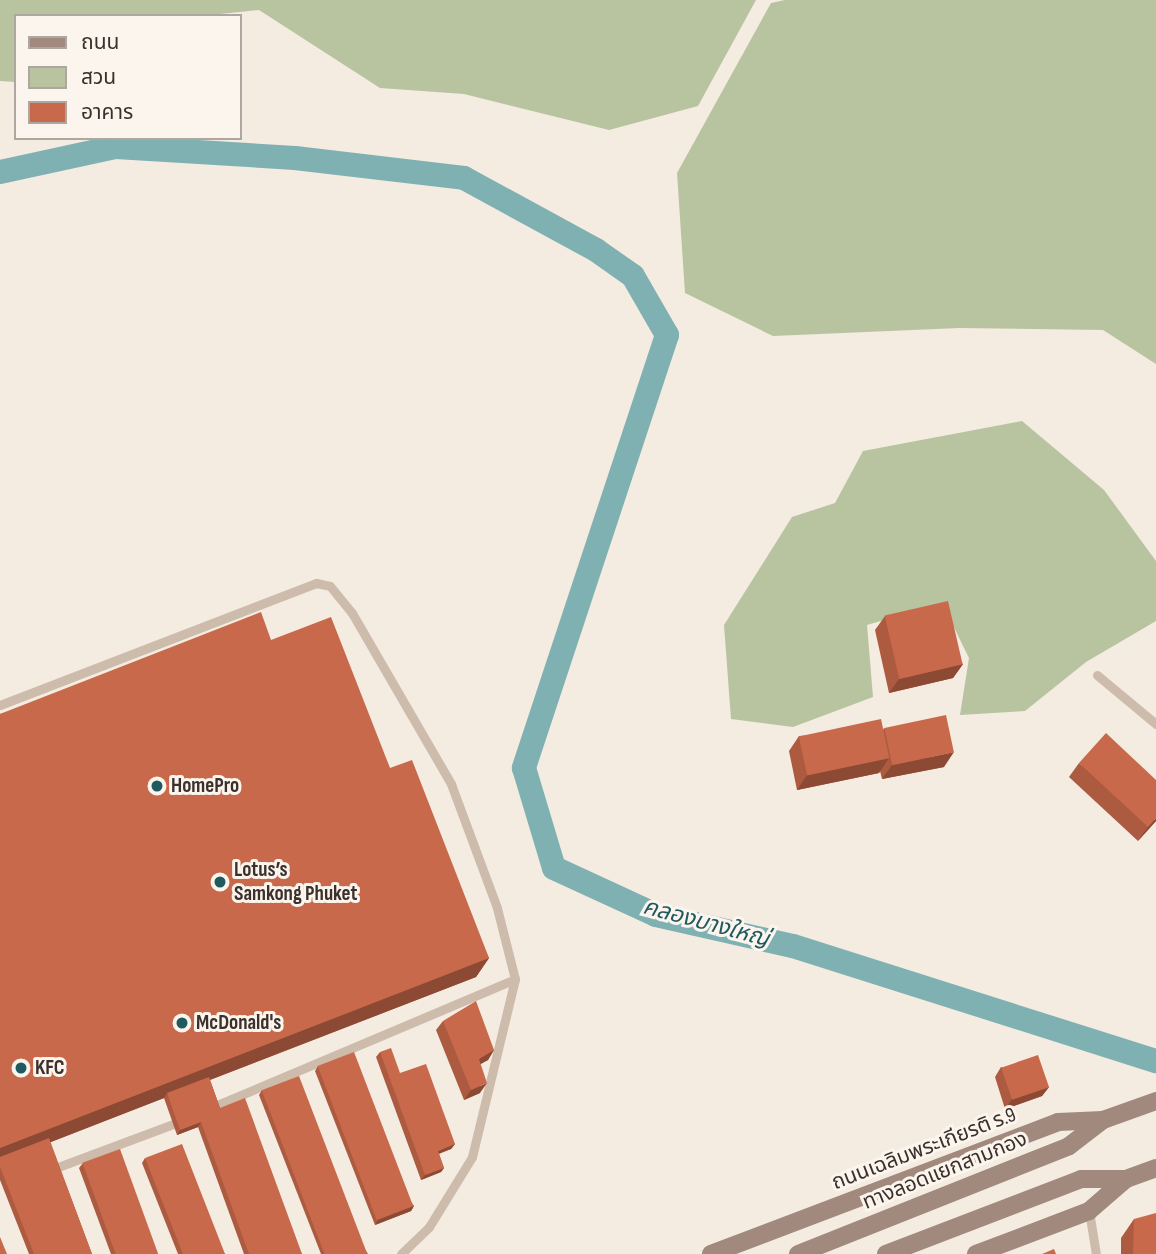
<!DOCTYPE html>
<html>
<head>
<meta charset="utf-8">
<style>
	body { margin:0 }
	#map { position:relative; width:1156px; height:1254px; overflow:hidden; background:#f4ebe1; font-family:"Sofia Sans Condensed","Noto Sans Thai",sans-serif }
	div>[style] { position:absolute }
	.green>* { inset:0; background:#b8c4a0 }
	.canal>* { height:24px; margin:-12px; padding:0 12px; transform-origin:12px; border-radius:12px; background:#7fb0b2 }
	.service>* { height:9px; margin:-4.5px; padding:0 4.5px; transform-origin:4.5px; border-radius:4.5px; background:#cdbbac }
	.secondary>* { height:18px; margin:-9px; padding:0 9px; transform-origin:9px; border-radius:9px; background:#a18a7d }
	.wall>* { inset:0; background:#ac5a40 }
	.shaded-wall>* { inset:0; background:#8c4a34 }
	.building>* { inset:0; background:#c8694b; transform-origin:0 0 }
	.dots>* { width:19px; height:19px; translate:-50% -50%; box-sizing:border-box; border:4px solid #fbf5ee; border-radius:50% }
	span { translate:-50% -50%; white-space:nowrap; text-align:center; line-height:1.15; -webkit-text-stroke:6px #fbf5ee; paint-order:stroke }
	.poi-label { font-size:21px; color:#3b302b; font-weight:700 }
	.left { translate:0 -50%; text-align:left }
	.street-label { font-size:21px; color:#3b302b }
	.water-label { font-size:23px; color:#1f5a5e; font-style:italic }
	.legend { position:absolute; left:14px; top:14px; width:228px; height:126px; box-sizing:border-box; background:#fbf5ee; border:2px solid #aea6a0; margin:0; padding:9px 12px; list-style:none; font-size:21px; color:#3b302b }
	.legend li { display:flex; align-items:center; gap:14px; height:35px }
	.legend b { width:35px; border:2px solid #aea6a0 }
</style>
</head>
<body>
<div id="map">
	<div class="green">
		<div style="clip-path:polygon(0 0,756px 0,698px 106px,609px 130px,464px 94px,380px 88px,259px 10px,201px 16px,16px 16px,16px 82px,0 81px)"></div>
		<div style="clip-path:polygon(785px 0,1156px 0,1156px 364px,1103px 330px,959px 328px,773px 336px,685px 293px,677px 173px,771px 3px)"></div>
		<div style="clip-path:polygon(1022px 421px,1104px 490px,1156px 561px,1156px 621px,1086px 662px,1025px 711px,960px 715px,969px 658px,942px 603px,867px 625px,873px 697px,793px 727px,731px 719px,724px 625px,792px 517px,835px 503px,863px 451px)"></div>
	</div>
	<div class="canal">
		<div style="left:0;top:172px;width:119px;rotate:-12.2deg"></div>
		<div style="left:116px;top:147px;width:179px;rotate:3.5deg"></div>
		<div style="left:295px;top:158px;width:170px;rotate:6.7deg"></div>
		<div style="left:464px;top:178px;width:150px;rotate:28.6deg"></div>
		<div style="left:596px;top:250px;width:45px;rotate:35.1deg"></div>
		<div style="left:633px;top:276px;width:68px;rotate:60deg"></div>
		<div style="left:667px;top:335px;width:456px;rotate:108.3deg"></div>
		<div style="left:524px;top:768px;width:104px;rotate:73.3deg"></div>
		<div style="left:554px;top:868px;width:112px;rotate:24.7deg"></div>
		<div style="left:656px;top:915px;width:140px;rotate:12.8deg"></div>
		<div style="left:793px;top:946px;width:381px;rotate:17.6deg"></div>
	</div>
	<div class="service">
		<div style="left:1097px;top:675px;width:77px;rotate:39.7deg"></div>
		<div style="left:0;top:705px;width:339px;rotate:-21.1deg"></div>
		<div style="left:316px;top:583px;width:14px;rotate:12deg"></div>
		<div style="left:330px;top:586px;width:35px;rotate:51deg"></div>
		<div style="left:352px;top:613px;width:198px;rotate:59.9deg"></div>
		<div style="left:451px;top:784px;width:132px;rotate:69.6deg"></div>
		<div style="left:497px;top:908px;width:73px;rotate:75.8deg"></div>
		<div style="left:210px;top:1108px;width:331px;rotate:-22.9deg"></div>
		<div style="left:515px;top:979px;width:183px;rotate:103.6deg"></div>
		<div style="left:472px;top:1157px;width:82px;rotate:121.6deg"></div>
		<div style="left:429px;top:1227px;width:39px;rotate:136deg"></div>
		<div style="left:50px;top:1170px;width:143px;rotate:-20.5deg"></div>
		<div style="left:1089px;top:1211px;width:44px;rotate:80.8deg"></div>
	</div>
	<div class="secondary">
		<div style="left:711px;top:1254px;width:371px;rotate:-20.8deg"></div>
		<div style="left:1058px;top:1122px;width:45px;rotate:-2.5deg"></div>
		<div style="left:1103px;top:1120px;width:56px;rotate:-19.7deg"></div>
		<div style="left:798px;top:1254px;width:292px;rotate:-21.7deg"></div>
		<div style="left:1069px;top:1146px;width:43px;rotate:-37.4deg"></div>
		<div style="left:886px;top:1254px;width:209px;rotate:-21deg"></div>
		<div style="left:1081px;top:1179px;width:45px"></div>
		<div style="left:976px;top:1254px;width:121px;rotate:-20.8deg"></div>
		<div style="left:1089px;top:1211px;width:49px;rotate:-40.9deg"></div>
		<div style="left:1126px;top:1179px;width:32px;rotate:-20deg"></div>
	</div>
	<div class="wall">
		<div style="clip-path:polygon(885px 616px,963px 664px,953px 678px,889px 693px,875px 630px)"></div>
		<div style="clip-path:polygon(271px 640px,390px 768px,489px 958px,476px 977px,210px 1080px,220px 1108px,302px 1254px,244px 1254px,198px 1127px,177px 1135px,164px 1098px,50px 1142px,92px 1254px,29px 1254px,0 1180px,0 714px)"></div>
		<div style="clip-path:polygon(884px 728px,944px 767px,882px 779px,880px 771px,879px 773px,797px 790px,789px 751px,799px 736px,883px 730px)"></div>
		<div style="clip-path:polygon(1079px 763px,1156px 821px,1138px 841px,1069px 777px)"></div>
		<div style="clip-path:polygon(443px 1021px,494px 1050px,488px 1060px,480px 1064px,480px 1093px,464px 1100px,436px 1030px)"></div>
		<div style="clip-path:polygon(380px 1052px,455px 1144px,451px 1149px,439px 1154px,444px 1168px,441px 1172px,421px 1180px,376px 1057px)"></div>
		<div style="clip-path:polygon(318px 1066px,414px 1206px,411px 1211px,375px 1225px,315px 1071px)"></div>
		<div style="clip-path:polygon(1001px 1067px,1049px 1087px,1042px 1096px,1005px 1109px,995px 1077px)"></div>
		<div style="clip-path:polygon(262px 1090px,368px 1254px,321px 1254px,259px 1095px)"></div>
		<div style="clip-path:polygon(145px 1158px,225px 1254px,178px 1254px,142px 1163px)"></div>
		<div style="clip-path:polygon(83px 1163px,158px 1254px,111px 1254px,79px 1168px)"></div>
		<div style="clip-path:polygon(1134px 1219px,1156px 1254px,1121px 1254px,1121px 1238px)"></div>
	</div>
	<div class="shaded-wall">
		<div style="clip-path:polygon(963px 664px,953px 678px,889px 693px,899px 679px)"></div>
		<div style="clip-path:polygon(954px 752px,944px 767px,882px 779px,892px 765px)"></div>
		<div style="clip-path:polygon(889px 758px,879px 773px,797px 790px,807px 775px)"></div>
		<div style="clip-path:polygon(1156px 818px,1156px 821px,1138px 841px,1148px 827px)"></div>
		<div style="clip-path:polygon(489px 958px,476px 977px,168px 1096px,167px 1093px,164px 1098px,0 1162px,0 1148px)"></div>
		<div style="clip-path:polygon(494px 1050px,488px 1060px,472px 1069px,479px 1059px)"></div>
		<div style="clip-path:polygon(487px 1083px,480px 1093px,464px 1100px,471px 1090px)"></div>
		<div style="clip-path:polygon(1049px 1087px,1042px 1096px,1005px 1109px,1012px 1099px)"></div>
		<div style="clip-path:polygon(201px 1122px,198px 1127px,177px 1135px,180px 1130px)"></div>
		<div style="clip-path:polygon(455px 1144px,451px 1149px,434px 1155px,438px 1151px)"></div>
		<div style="clip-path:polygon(444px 1168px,441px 1172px,421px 1180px,425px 1175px)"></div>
		<div style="clip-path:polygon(414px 1206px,411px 1211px,375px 1225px,378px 1220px)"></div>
	</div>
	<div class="building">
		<div style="left:948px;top:601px;width:65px;height:65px;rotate:77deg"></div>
		<div style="clip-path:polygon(261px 612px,271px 640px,331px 617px,390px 768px,412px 760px,489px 958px,0 1148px,0 714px)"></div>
		<div style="left:946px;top:715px;width:38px;height:63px;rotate:78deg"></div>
		<div style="left:881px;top:719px;width:40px;height:84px;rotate:78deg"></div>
		<div style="clip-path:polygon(1106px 733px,1156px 780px,1156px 818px,1148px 827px,1079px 763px)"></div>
		<div style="clip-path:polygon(476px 1001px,494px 1050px,479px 1059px,487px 1083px,471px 1090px,443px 1021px)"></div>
		<div style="clip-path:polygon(391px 1048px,400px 1073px,426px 1064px,455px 1144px,438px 1151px,444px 1168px,425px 1175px,380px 1052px)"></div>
		<div style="left:354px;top:1052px;width:165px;height:39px;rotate:69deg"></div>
		<div style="left:1038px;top:1055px;width:34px;height:39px;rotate:71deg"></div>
		<div style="left:299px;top:1076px;width:191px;height:40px;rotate:69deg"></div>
		<div style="clip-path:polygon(209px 1077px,220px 1108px,245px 1098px,302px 1254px,249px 1254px,201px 1122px,180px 1130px,167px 1093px)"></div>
		<div style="clip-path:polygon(49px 1138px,92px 1254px,34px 1254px,0 1167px,0 1157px)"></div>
		<div style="clip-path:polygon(182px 1144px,225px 1254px,183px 1254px,145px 1158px)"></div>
		<div style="left:120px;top:1149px;width:112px;height:40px;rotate:70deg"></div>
		<div style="clip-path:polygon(1156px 1213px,1156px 1254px,1133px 1254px,1134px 1219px)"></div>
		<div style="clip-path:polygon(0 1237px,7px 1254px,0 1254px)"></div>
		<div style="clip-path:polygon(1054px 1249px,1056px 1254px,1042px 1254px)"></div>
	</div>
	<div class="dots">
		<div style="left:157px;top:786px;background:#1f5a5e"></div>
		<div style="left:220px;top:882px;background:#1f5a5e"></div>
		<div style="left:182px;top:1023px;background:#1f5a5e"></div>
		<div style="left:21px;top:1068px;background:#1f5a5e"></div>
	</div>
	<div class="poi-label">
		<span class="left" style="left:171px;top:786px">HomePro</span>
		<span class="left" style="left:234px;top:882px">Lotus’s<br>Samkong Phuket</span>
		<span class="left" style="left:196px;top:1023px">McDonald's</span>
		<span class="left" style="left:35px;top:1068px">KFC</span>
	</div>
	<div class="street-label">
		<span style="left:924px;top:1149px;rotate:-21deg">ถนนเฉลิมพระเกียรติ ร.9</span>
		<span style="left:945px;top:1171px;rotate:-22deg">ทางลอดแยกสามกอง</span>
	</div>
	<div class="water-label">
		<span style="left:706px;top:923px;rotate:15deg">คลองบางใหญ่</span>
	</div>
	<ul class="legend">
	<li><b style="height:9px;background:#a18a7d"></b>ถนน</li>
	<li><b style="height:19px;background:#b8c4a0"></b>สวน</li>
	<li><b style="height:19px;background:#c8694b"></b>อาคาร</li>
	</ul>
</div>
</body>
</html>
